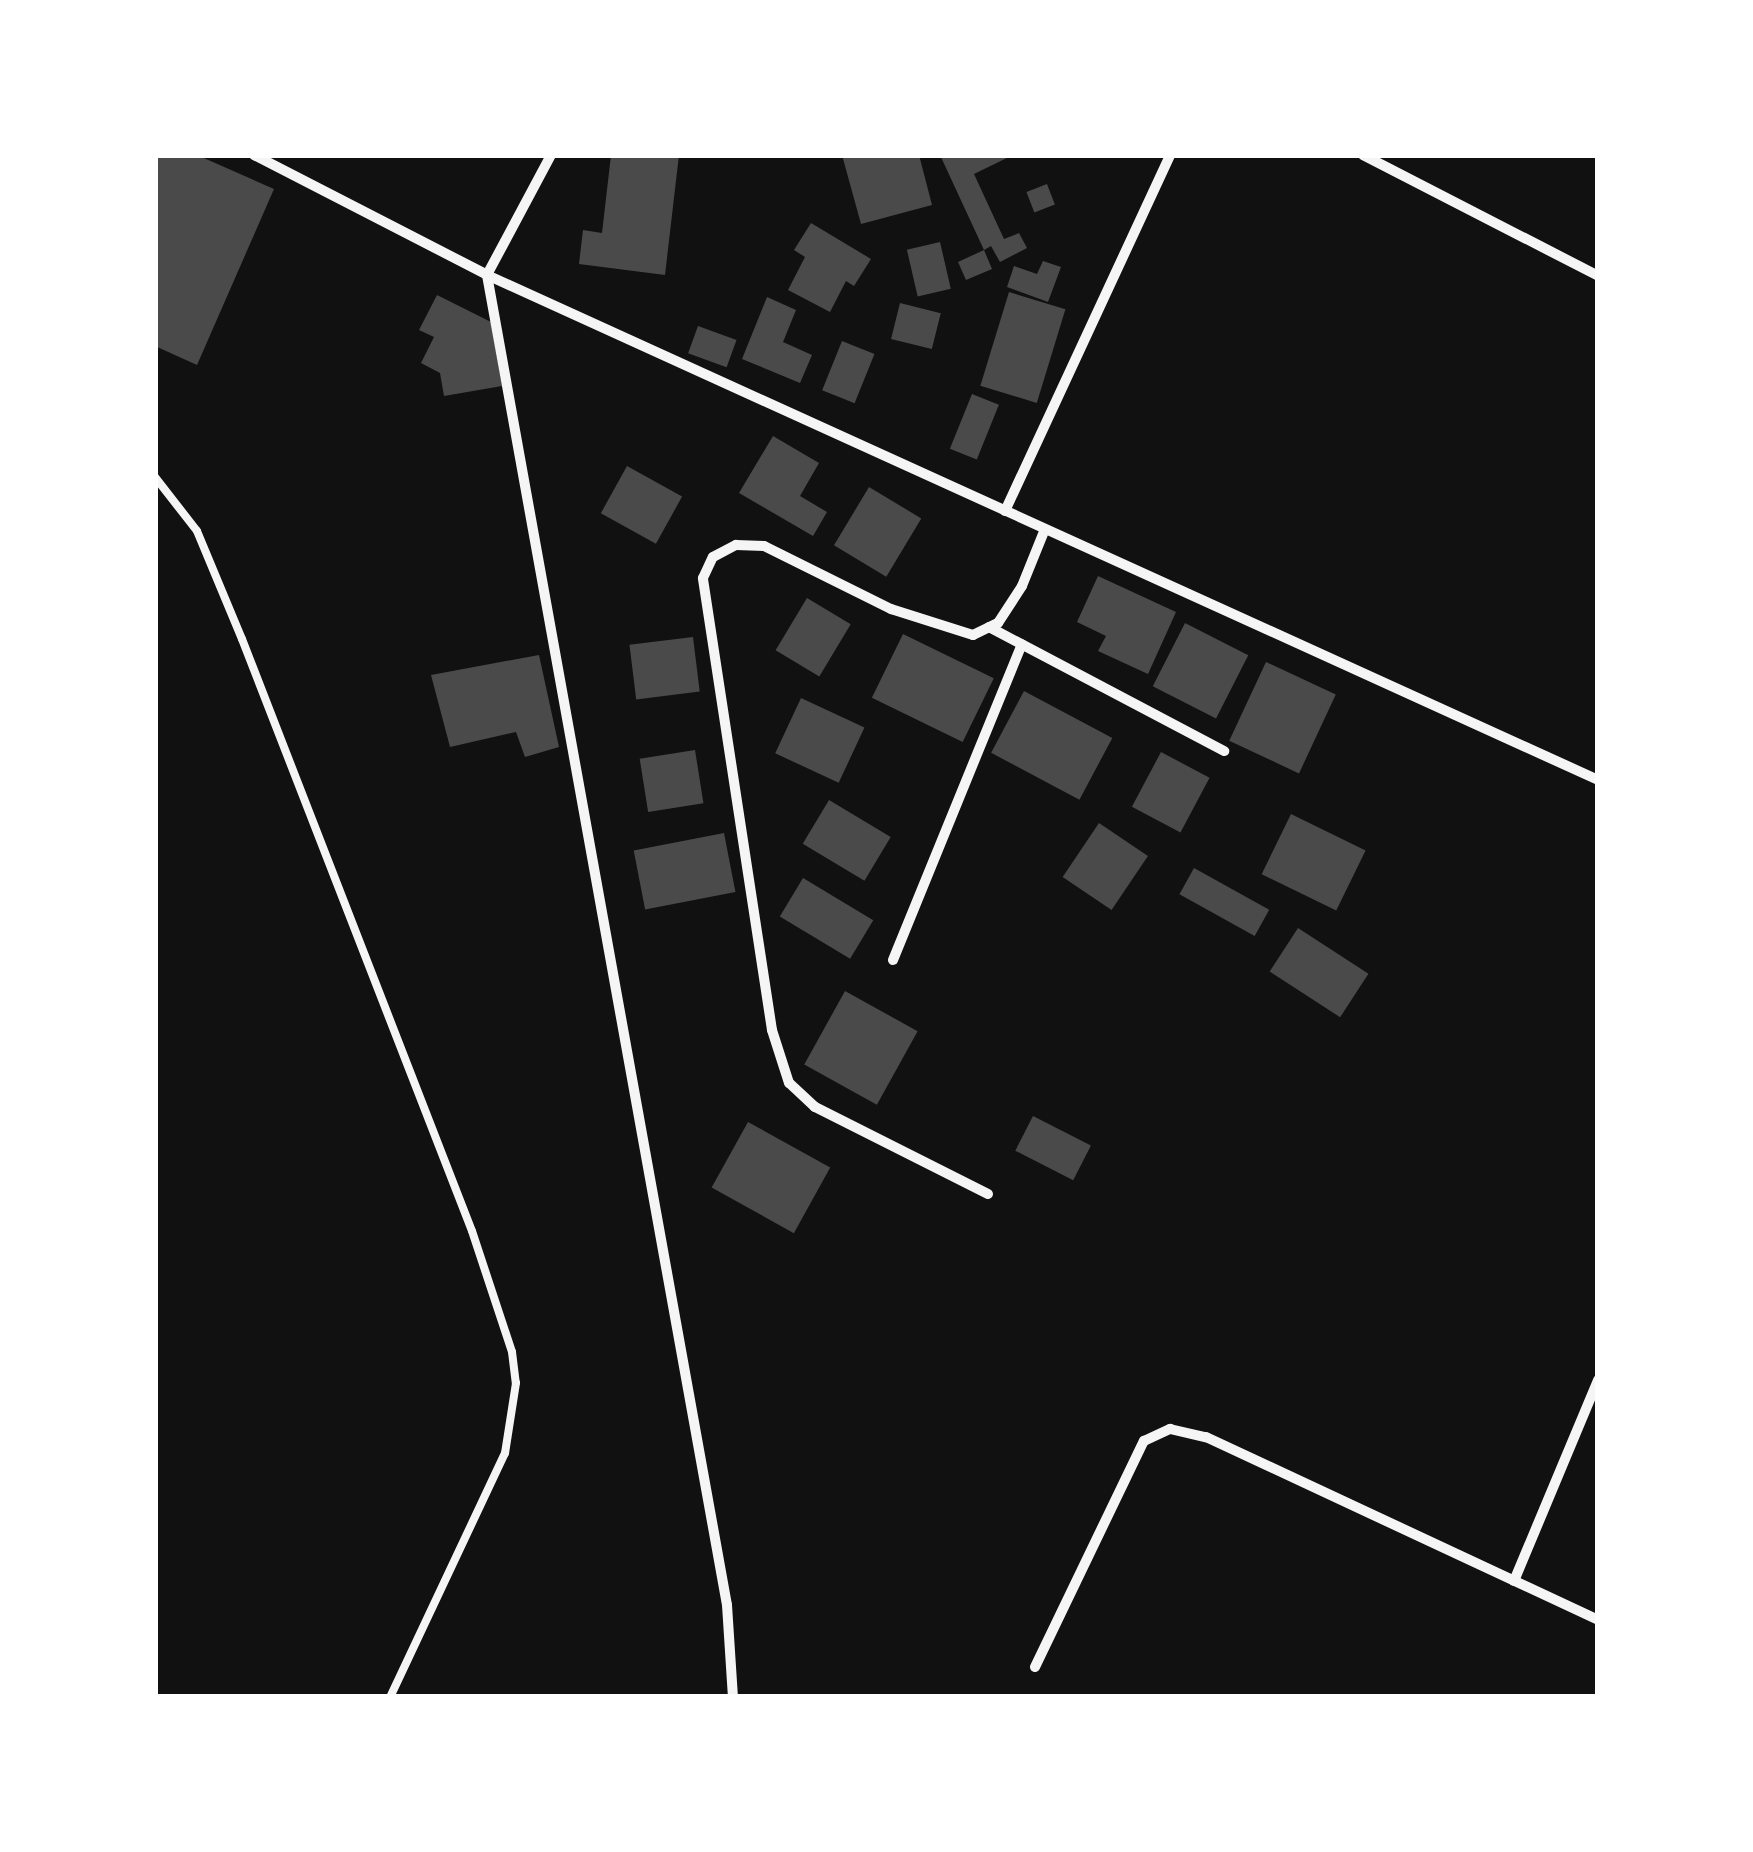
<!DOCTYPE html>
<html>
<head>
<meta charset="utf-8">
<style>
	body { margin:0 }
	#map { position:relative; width:1753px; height:1852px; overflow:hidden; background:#111; font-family:"Roboto Condensed",sans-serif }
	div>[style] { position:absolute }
	.building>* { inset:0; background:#4a4a4a; transform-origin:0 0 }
	.service>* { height:8px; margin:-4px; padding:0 4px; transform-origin:4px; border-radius:4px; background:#f5f5f5 }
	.minor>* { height:10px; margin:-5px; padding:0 5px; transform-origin:5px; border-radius:5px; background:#f5f5f5 }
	span { translate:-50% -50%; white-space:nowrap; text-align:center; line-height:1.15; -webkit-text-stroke:10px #fff; paint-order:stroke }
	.frame { position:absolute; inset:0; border:158px solid #fff; pointer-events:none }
</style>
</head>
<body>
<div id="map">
	<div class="building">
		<div style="clip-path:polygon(155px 155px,197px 155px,274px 189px,197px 365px,155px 346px)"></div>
		<div style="clip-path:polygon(611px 155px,679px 155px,665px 275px,579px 264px,583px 230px,602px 233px)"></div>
		<div style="clip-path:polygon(842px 155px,919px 155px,932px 205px,861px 224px)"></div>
		<div style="clip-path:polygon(940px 155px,1013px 155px,974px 174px,1004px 239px,1019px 233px,1027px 248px,1000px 262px,991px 246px,984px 250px,992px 269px,966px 280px,958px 262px,984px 250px)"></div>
		<div style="left:1047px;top:184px;width:22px;height:22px;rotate:69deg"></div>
		<div style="clip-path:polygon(811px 223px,871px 259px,854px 286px,846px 281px,830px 312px,788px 290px,805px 257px,794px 250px)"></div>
		<div style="left:940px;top:242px;width:48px;height:34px;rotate:77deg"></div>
		<div style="clip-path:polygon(1043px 261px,1061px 267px,1048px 302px,1007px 287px,1014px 266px,1037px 274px)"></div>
		<div style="left:1009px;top:292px;width:59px;height:98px;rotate:17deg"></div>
		<div style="clip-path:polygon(437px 295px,491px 322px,502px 386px,444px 396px,440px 373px,421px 363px,434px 337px,419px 330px)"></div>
		<div style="clip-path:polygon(767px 297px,796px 310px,783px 342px,812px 355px,800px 383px,742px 359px)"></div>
		<div style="left:900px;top:303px;width:42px;height:37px;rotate:14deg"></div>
		<div style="left:698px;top:326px;width:41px;height:29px;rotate:20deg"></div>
		<div style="left:842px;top:341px;width:35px;height:53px;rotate:22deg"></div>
		<div style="left:972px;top:394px;width:29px;height:59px;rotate:22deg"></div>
		<div style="clip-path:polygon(773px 436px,819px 463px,800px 496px,827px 512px,813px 536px,739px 493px)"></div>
		<div style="left:627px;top:466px;width:63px;height:54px;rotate:29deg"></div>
		<div style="left:869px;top:487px;width:61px;height:68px;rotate:31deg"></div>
		<div style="clip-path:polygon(1098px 576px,1176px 612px,1148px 674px,1098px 651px,1106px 636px,1077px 622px)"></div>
		<div style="left:807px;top:598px;width:51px;height:61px;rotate:31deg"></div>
		<div style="left:1185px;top:623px;width:71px;height:71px;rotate:27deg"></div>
		<div style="left:903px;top:634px;width:101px;height:71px;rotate:26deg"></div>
		<div style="left:693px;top:637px;width:55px;height:64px;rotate:83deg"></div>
		<div style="clip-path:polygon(539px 655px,559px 747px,525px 757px,516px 732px,450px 747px,431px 675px)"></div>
		<div style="left:1266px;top:662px;width:77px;height:87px;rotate:25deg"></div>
		<div style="left:1024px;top:691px;width:100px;height:70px;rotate:28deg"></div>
		<div style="left:801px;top:698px;width:70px;height:61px;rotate:25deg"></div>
		<div style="left:695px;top:750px;width:54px;height:56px;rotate:81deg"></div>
		<div style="left:1161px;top:752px;width:55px;height:62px;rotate:28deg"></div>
		<div style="left:829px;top:800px;width:72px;height:51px;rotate:31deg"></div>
		<div style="left:1291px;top:814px;width:83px;height:67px;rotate:26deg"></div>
		<div style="left:1099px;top:823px;width:59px;height:65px;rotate:34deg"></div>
		<div style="left:724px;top:833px;width:60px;height:92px;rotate:79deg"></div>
		<div style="left:1194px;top:868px;width:86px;height:30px;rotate:29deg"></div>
		<div style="left:803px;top:878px;width:82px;height:45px;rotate:31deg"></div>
		<div style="left:1298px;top:928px;width:84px;height:52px;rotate:33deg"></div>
		<div style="left:845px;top:991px;width:83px;height:84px;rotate:29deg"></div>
		<div style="left:1033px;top:1116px;width:65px;height:39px;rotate:27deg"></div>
		<div style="left:748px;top:1122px;width:94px;height:75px;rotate:29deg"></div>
	</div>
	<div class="service">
		<div style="left:155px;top:477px;width:68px;rotate:52.1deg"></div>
		<div style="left:197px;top:531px;width:117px;rotate:67.4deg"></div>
		<div style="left:242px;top:639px;width:635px;rotate:68.77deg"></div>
		<div style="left:472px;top:1231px;width:127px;rotate:71.7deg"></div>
		<div style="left:512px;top:1352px;width:31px;rotate:83deg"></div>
		<div style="left:516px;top:1383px;width:71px;rotate:98.9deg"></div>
		<div style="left:505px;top:1453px;width:270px;rotate:115.2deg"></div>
	</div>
	<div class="minor">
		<div style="left:254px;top:155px;width:262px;rotate:27.2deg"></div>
		<div style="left:487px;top:275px;width:1220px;rotate:24.44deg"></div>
		<div style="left:551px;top:155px;width:136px;rotate:118.1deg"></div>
		<div style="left:487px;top:275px;width:1351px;rotate:79.77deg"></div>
		<div style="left:727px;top:1605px;width:92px;rotate:86.3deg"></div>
		<div style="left:1363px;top:155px;width:264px;rotate:27.2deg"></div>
		<div style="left:1005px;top:511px;width:392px;rotate:-65.1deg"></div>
		<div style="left:989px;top:627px;width:266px;rotate:27.8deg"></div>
		<div style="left:893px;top:960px;width:341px;rotate:-67.8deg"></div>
		<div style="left:988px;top:1194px;width:194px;rotate:-153.3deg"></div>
		<div style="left:815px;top:1107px;width:35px;rotate:-137deg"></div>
		<div style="left:789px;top:1083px;width:56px;rotate:-107.8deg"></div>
		<div style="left:772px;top:1030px;width:457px;rotate:-98.7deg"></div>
		<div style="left:703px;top:578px;width:23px;rotate:-65deg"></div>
		<div style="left:713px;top:557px;width:26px;rotate:-28deg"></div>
		<div style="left:736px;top:545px;width:28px;rotate:2deg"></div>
		<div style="left:764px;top:546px;width:142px;rotate:26.4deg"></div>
		<div style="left:891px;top:609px;width:86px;rotate:17.6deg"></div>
		<div style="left:973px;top:635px;width:28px;rotate:-26deg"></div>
		<div style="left:998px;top:623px;width:44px;rotate:-57deg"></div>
		<div style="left:1022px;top:586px;width:61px;rotate:-68deg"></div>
		<div style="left:1514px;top:1581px;width:218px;rotate:-67.3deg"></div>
		<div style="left:1035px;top:1667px;width:251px;rotate:-64.3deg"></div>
		<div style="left:1144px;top:1441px;width:29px;rotate:-25deg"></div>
		<div style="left:1170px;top:1429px;width:37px;rotate:13deg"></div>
		<div style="left:1206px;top:1437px;width:433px;rotate:25deg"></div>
	</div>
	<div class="frame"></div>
</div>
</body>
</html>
